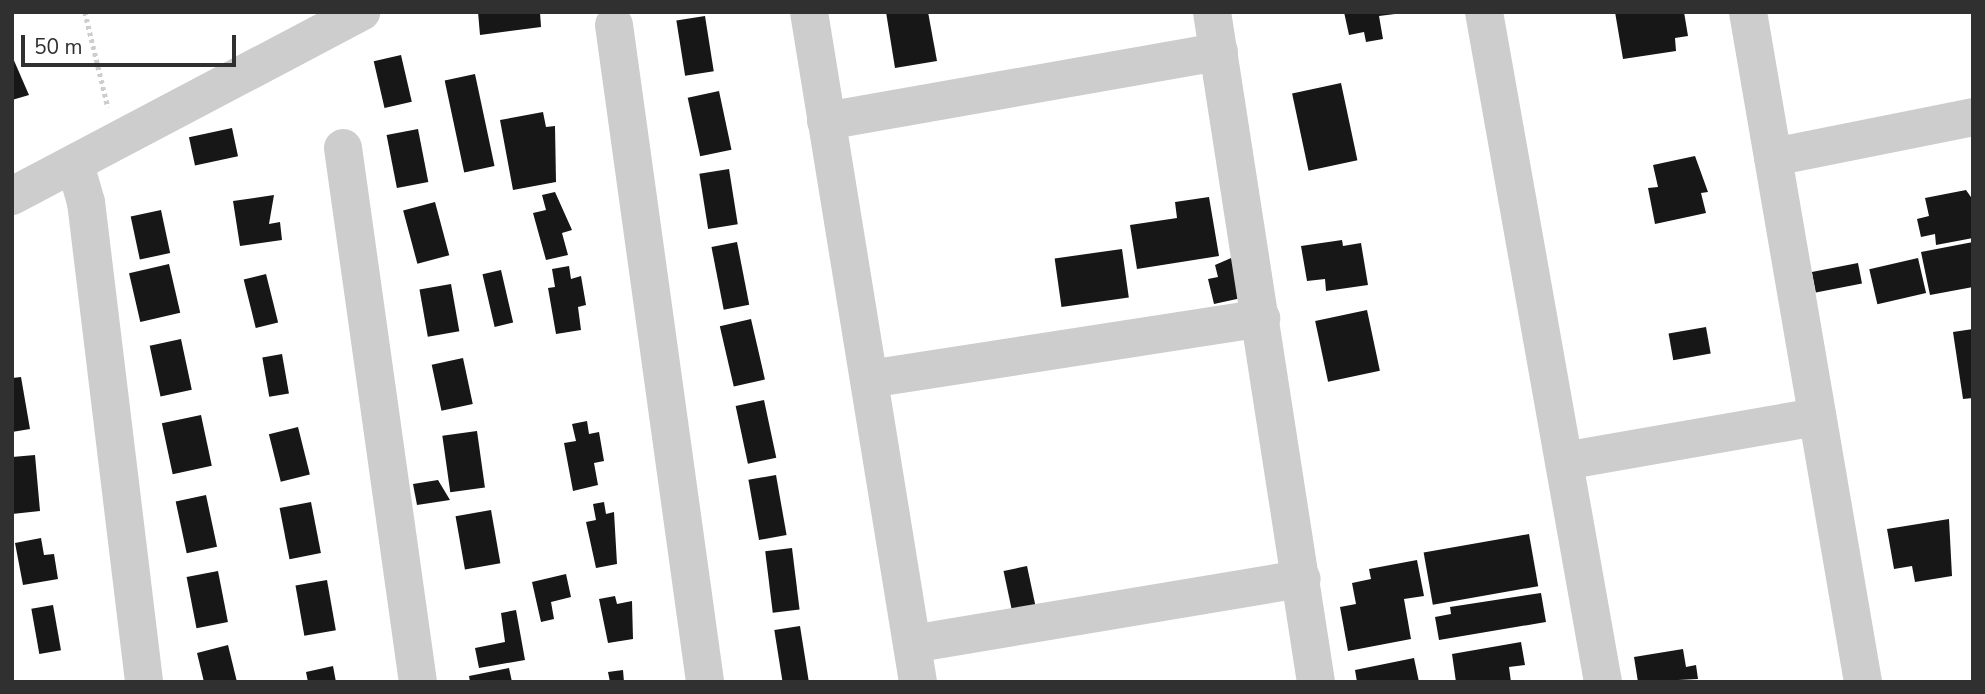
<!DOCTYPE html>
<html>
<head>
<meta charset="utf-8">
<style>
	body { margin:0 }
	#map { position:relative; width:1985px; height:694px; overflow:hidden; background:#fff; font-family:"Nunito Sans",sans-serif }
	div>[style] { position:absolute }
	.building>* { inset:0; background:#171717; transform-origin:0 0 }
	.path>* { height:4.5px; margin-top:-2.25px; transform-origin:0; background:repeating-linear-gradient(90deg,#cdcdcd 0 3.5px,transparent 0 7px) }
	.minor>* { height:38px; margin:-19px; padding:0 19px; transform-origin:19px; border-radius:19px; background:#cdcdcd }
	span { translate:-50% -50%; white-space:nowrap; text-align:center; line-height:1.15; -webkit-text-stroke:7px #fff; paint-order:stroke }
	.frame { position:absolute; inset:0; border:14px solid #303030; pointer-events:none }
	.scale { position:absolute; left:21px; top:35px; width:215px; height:32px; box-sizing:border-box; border:4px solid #303030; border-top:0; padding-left:9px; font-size:21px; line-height:24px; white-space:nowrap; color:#303030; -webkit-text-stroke:5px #fff; paint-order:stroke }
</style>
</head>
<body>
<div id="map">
	<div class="building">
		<div style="clip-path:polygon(478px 12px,540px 12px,541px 27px,480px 35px)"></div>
		<div style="clip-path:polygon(886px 12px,928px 12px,937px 61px,895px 68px)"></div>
		<div style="clip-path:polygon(1344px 12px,1395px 12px,1395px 14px,1379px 16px,1383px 39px,1366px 42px,1364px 32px,1349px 35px)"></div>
		<div style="clip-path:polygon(1615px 12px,1684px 12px,1688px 36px,1675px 38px,1676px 51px,1623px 59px)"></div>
		<div style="left:705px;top:16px;width:56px;height:29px;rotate:81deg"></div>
		<div style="left:401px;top:55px;width:48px;height:28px;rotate:77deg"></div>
		<div style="clip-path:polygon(12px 56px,29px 95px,12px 100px)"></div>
		<div style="left:475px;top:74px;width:94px;height:31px;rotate:78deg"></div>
		<div style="left:1341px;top:83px;width:79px;height:50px;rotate:78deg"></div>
		<div style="left:719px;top:91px;width:60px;height:32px;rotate:78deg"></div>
		<div style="clip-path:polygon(543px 112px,546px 127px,555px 126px,556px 182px,513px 190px,500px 120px)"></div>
		<div style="left:232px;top:128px;width:29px;height:44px;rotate:78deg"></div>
		<div style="left:418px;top:129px;width:54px;height:32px;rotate:79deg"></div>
		<div style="clip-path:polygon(1695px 156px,1708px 192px,1701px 193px,1706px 213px,1655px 224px,1648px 188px,1658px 187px,1653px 165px)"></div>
		<div style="left:729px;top:169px;width:56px;height:30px;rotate:81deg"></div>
		<div style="clip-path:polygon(1966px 190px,1973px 200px,1973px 238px,1936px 245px,1935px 234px,1921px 237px,1917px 219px,1929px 216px,1925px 198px)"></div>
		<div style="clip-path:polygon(555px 192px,572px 230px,562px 233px,568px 255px,546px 260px,533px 213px,546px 210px,542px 195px)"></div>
		<div style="clip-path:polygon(274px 195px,269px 224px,280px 222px,282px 240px,240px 246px,233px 201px)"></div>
		<div style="clip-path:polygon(1209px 197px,1219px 256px,1137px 269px,1130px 225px,1177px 218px,1175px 202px)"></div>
		<div style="left:435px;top:202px;width:55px;height:33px;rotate:75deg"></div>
		<div style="left:161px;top:210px;width:44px;height:31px;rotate:78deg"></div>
		<div style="clip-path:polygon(1342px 240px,1343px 246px,1361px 243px,1368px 285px,1326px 291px,1325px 279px,1307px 281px,1301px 246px)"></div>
		<div style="left:737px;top:242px;width:64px;height:26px;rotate:79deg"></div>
		<div style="clip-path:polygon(1973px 242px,1973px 287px,1930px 295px,1921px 252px)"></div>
		<div style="left:1122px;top:249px;width:49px;height:68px;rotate:82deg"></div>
		<div style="clip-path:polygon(1245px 252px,1255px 295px,1214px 304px,1208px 279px,1218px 277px,1215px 265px)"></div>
		<div style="left:1918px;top:258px;width:36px;height:50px;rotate:77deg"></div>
		<div style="left:1858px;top:263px;width:21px;height:47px;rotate:79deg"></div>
		<div style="left:169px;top:264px;width:50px;height:41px;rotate:77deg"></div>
		<div style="clip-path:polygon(569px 266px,571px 279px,581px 276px,586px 305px,578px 307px,581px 330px,556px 334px,548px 288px,555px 287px,552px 269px)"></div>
		<div style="left:501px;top:270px;width:54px;height:19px;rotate:77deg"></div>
		<div style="left:266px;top:274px;width:50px;height:23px;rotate:76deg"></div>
		<div style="left:451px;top:284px;width:48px;height:32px;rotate:80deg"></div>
		<div style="left:1367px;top:310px;width:62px;height:53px;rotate:78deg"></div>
		<div style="left:751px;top:319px;width:62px;height:32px;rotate:77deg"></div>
		<div style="left:1706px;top:327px;width:27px;height:38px;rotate:80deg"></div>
		<div style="clip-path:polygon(1973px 329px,1973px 398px,1963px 399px,1953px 332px)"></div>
		<div style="left:181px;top:339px;width:52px;height:32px;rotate:78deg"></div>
		<div style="left:282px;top:354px;width:40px;height:20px;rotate:80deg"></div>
		<div style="left:463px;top:358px;width:47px;height:32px;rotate:78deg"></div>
		<div style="clip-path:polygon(21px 377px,30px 429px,12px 432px,12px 378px)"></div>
		<div style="left:764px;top:400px;width:59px;height:29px;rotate:78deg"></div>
		<div style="left:201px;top:415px;width:52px;height:40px;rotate:78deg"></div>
		<div style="clip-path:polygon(587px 421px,589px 434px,599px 432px,604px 461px,594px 463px,598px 485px,573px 491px,564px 443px,576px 441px,572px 424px)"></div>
		<div style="left:298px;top:427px;width:49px;height:30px;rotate:76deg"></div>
		<div style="left:477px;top:431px;width:57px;height:35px;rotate:82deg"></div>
		<div style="clip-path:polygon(35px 455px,40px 511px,12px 514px,12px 457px)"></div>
		<div style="left:776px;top:475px;width:61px;height:28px;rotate:80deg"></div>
		<div style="clip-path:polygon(438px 480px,450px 500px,417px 505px,413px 484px)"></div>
		<div style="left:206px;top:495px;width:53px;height:31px;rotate:78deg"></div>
		<div style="left:311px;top:502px;width:52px;height:32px;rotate:79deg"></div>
		<div style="clip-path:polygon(604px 502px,606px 514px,614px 512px,617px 564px,596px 568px,586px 522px,596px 520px,593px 504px)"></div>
		<div style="left:491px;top:510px;width:54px;height:36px;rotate:80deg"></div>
		<div style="clip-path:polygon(1949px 519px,1952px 576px,1915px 582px,1912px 566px,1894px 569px,1887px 529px)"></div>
		<div style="left:1529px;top:534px;width:53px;height:107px;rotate:80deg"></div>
		<div style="clip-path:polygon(41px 538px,44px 555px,54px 554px,58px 579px,23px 585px,15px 543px)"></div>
		<div style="left:792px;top:548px;width:62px;height:27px;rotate:83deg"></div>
		<div style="clip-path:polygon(1417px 560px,1424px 596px,1404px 599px,1411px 639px,1348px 651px,1340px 607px,1356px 604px,1352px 583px,1371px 579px,1369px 569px)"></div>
		<div style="left:1027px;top:566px;width:54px;height:24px;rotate:78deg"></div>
		<div style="left:218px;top:571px;width:52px;height:32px;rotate:79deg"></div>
		<div style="clip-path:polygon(566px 574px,571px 597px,551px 602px,554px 619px,541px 622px,532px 582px)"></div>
		<div style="left:327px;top:580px;width:51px;height:32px;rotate:80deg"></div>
		<div style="clip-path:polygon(1541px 593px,1546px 622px,1439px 640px,1435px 617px,1451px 614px,1450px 607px)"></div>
		<div style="clip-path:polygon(615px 596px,617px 604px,632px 601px,633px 639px,608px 643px,599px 599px)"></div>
		<div style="left:53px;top:605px;width:46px;height:22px;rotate:80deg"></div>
		<div style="clip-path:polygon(516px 610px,525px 660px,479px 668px,475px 648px,505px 642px,501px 613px)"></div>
		<div style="left:800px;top:626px;width:57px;height:26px;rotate:81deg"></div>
		<div style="clip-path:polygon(1521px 642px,1525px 665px,1509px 667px,1511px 682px,1456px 682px,1452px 654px)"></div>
		<div style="clip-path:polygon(228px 645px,237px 682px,204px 682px,197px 653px)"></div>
		<div style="clip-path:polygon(1683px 649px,1686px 667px,1696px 665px,1698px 679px,1638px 682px,1634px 657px)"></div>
		<div style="clip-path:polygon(1414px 658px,1419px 682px,1357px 682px,1355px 670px)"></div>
		<div style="clip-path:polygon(333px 666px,336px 682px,308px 682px,306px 672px)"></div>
		<div style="clip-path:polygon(509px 668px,512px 682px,470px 682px,469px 676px)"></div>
		<div style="clip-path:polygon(623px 670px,624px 682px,610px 682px,608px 672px)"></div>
	</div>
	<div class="path">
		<div style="left:85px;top:12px;width:98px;rotate:76.4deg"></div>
	</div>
	<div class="minor">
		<div style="left:809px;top:12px;width:679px;rotate:80.76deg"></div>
		<div style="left:1212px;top:12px;width:678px;rotate:81.18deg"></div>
		<div style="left:1484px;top:12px;width:680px;rotate:79.93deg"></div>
		<div style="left:1748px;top:12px;width:680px;rotate:80.26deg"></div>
		<div style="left:614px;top:25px;width:663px;rotate:82.11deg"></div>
		<div style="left:826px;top:121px;width:399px;rotate:-10deg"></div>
		<div style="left:343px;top:148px;width:539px;rotate:82.01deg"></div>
		<div style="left:1773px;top:157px;width:204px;rotate:-11.3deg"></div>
		<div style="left:75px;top:164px;width:40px;rotate:74deg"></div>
		<div style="left:86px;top:202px;width:483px;rotate:83.1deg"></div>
		<div style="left:12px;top:196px;width:395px;rotate:-27.8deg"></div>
		<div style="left:869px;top:379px;width:397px;rotate:-8.8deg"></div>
		<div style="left:1564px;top:461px;width:257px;rotate:-9.9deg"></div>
		<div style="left:912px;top:644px;width:395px;rotate:-9.5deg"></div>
	</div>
	<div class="frame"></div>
	<div class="scale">50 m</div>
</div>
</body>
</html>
